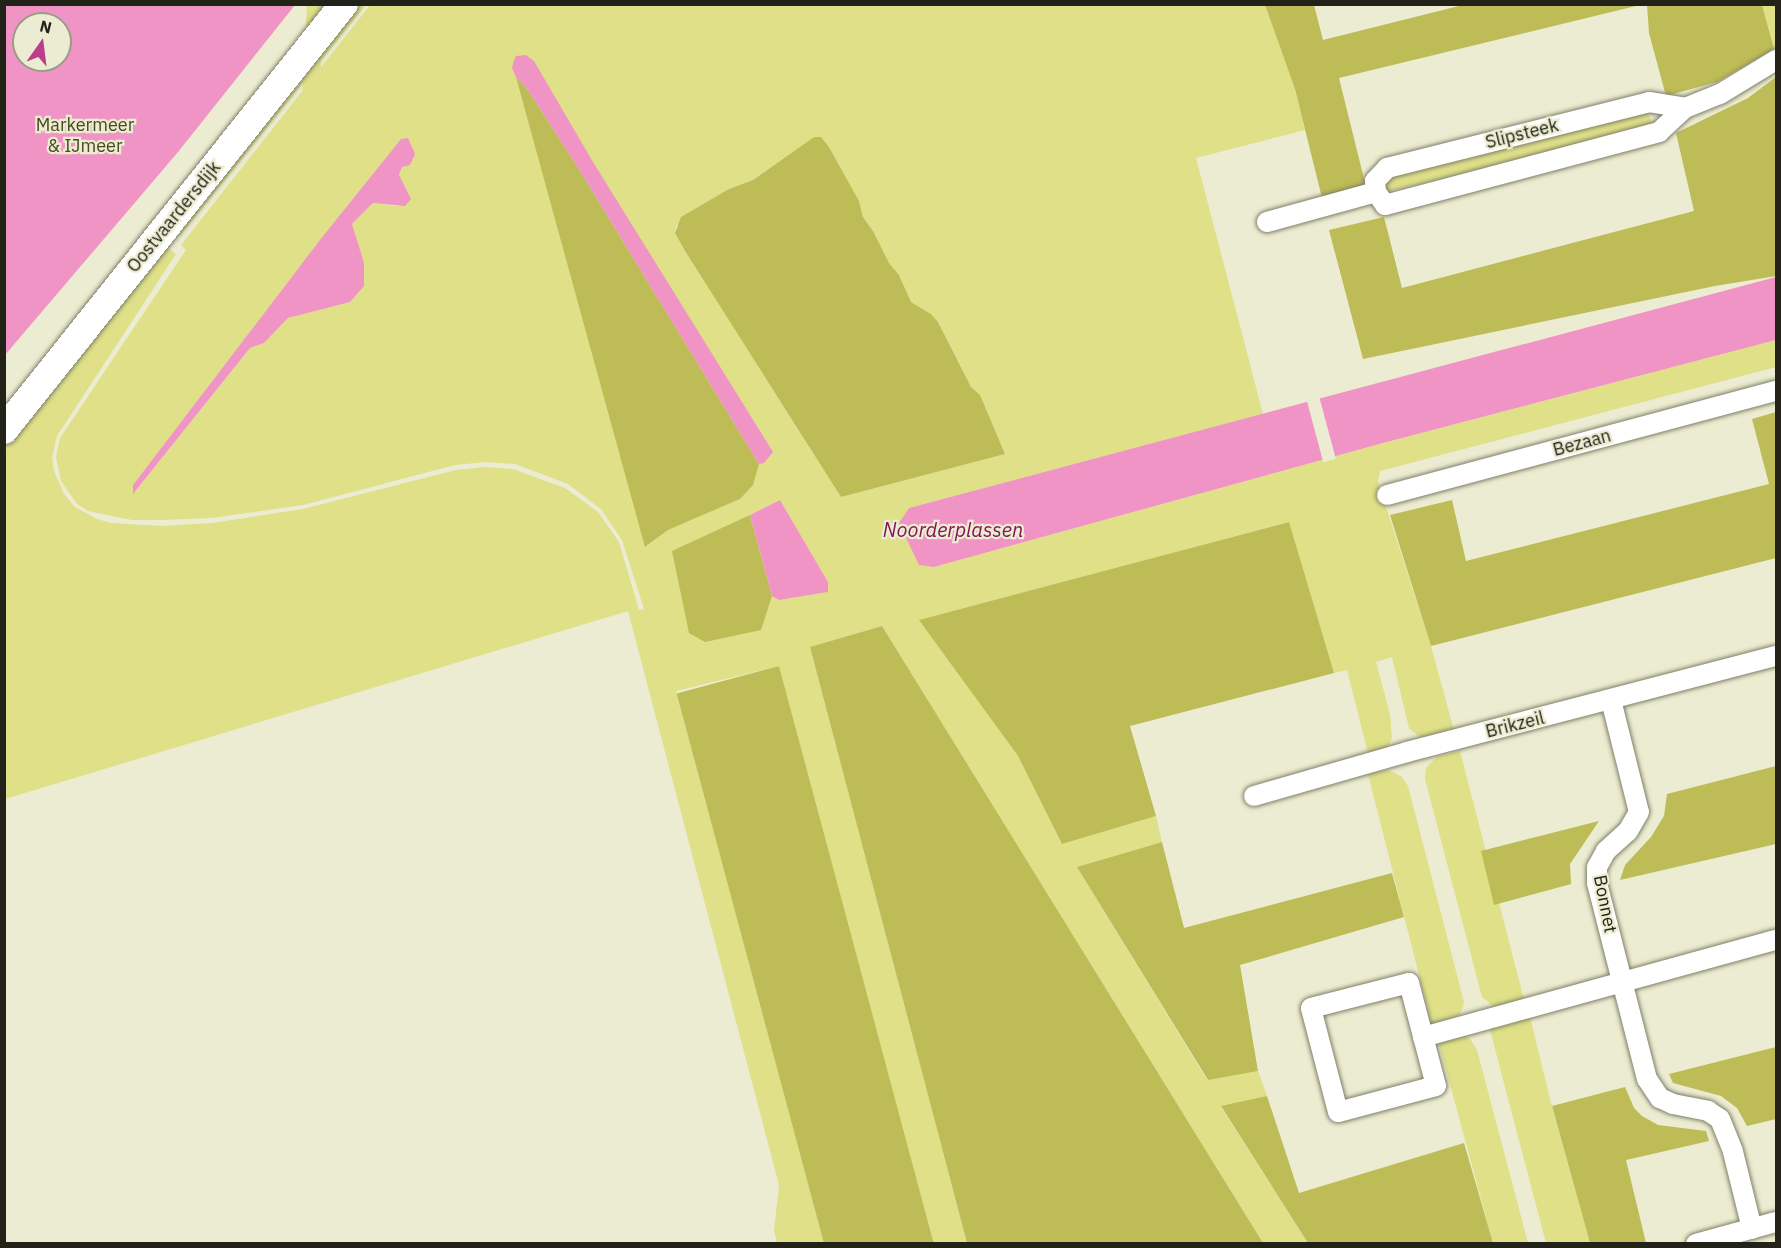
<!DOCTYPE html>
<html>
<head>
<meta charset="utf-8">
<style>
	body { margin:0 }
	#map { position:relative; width:1781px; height:1248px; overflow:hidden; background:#ebecd1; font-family:"IBM Plex Sans",sans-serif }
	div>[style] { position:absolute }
	.green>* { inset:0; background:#dfe088; transform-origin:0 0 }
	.forest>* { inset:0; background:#bdbc56; transform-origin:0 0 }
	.water>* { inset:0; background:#f094c5 }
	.pier>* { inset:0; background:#ebecd1; transform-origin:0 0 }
	.roads { filter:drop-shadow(0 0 2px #808069) drop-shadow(0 0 2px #808069) }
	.street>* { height:20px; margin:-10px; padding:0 10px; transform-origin:10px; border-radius:10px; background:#fff }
	.secondary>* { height:28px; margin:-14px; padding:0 14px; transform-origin:14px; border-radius:14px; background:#fff }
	span { translate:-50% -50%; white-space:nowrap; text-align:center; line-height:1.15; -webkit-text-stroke:4.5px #ebecd1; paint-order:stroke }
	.park-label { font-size:18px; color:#49491f }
	.street-label { font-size:18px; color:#222219 }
	.water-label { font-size:20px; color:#81165a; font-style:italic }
	.frame { position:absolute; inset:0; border:6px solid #222219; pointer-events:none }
	.north { position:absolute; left:12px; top:12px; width:60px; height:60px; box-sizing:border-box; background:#ebecd1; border:2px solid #9b9b87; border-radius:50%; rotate:14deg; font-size:16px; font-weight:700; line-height:24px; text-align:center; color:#222219 }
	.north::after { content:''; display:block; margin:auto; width:21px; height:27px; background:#bc3d89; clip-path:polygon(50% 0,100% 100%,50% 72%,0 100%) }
</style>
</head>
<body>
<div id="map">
	<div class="green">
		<div style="left:307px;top:4px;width:17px;height:265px;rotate:3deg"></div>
		<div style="clip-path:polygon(355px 5px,366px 5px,180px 236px,174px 232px)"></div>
		<div style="clip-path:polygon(evenodd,370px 5px,1265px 5px,1295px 89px,1305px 130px,1196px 158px,1263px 414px,909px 508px,934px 567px,1383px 443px,1776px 340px,1776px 367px,1380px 471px,1378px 482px,1431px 646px,1455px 734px,1422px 739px,1409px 728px,1392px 657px,1376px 662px,1390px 714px,1392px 738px,1387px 748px,1369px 757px,1347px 670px,1334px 673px,1288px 522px,920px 620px,1018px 756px,1062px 844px,1156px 816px,1162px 842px,1077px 867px,1207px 1080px,1258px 1071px,1267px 1096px,1221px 1107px,1308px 1243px,1263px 1243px,882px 626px,810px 647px,967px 1243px,932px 1243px,779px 666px,676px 691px,824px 1243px,777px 1243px,774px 1231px,779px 1185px,628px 611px,5px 799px,5px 442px,164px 245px,176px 254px,57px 436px,52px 458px,54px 471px,64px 494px,75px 507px,97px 519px,111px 523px,162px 526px,212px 523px,303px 509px,456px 470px,485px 467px,513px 469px,565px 488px,598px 512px,619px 542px,639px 610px,644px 609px,622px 540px,601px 509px,568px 484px,515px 464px,487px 462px,455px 465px,303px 505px,212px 518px,162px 520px,132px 520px,88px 511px,77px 504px,61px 481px,56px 457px,60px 438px,186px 250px,181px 245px,370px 5px,517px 78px,528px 90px,580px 171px,759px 464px,740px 499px,668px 530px,646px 547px,517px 78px,370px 5px,814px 137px,821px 138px,829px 147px,859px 201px,863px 217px,873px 231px,889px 263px,899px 275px,911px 302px,931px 314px,938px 322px,971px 387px,980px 395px,1005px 454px,841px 497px,685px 251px,675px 233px,676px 226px,729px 189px,753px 180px,814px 137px,370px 5px,408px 138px,399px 175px,398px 206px,373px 203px,352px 224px,357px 241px,349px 302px,288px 318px,264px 343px,250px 348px,134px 493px,133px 485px,323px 236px,401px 139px,408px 138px,370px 5px,780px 500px,828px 582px,827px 592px,779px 600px,772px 596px,732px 524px,780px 500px)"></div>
		<div style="clip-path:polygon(1762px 5px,1776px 5px,1776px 48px,1774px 49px)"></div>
		<div style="clip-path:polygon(1647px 111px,1652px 123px,1624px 137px,1385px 192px,1384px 184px,1392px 175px)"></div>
		<div style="clip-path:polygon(1460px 751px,1524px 1000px,1495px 1008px,1482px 997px,1425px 779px,1426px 768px,1437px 757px)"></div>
		<div style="clip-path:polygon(1388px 770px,1401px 776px,1408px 786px,1464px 1002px,1460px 1015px,1432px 1026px,1368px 774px)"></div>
		<div style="clip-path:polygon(1529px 1013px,1552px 1107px,1590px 1243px,1546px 1243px,1490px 1030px,1495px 1024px)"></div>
		<div style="clip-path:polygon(1463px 1034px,1470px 1039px,1477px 1050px,1528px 1243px,1493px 1243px,1438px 1040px)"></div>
	</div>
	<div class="forest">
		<div style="clip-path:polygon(1265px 5px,1314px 5px,1323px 40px,1463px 5px,1640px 5px,1339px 78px,1368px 195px,1324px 206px,1295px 89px)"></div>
		<div style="clip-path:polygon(1647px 5px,1762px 5px,1774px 49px,1717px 82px,1666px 96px,1649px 33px)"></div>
		<div style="clip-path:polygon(516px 77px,528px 90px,580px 171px,759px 464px,753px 485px,740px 499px,668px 530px,645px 547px)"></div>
		<div style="clip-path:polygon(1776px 77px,1776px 276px,1715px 286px,1363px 359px,1329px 230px,1384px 217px,1402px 288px,1694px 211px,1676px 133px,1748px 98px)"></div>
		<div style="clip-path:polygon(814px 137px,821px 137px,829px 147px,859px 201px,863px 217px,873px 231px,889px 263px,899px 275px,911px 302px,931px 314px,938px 322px,971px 387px,980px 395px,1005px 454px,841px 497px,685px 251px,675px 233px,681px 217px,729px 189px,753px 180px)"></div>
		<div style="clip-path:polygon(1776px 412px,1776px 558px,1431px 646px,1390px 515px,1452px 500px,1466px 561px,1769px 484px,1752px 419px)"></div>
		<div style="clip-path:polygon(750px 515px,772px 596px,761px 630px,705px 642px,689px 633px,672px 551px)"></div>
		<div style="clip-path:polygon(1289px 522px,1334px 673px,1130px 726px,1156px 816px,1062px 844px,1018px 756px,919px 620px)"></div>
		<div style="clip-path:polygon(882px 626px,1263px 1243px,967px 1243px,810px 647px)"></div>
		<div style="left:779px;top:666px;width:597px;height:106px;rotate:75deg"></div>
		<div style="clip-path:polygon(1776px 766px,1776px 844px,1620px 880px,1625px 865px,1651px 837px,1664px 816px,1667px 794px)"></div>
		<div style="clip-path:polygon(1599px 821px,1570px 864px,1571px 884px,1494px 905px,1481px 851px)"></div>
		<div style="clip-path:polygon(1162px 842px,1184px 928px,1392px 873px,1404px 917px,1240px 965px,1258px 1071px,1208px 1080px,1077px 867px)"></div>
		<div style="clip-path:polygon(1776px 1047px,1776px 1119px,1747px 1126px,1737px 1108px,1721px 1096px,1673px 1083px,1669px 1074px)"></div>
		<div style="clip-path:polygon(1625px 1087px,1634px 1108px,1642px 1116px,1658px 1125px,1706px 1131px,1709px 1141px,1626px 1160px,1646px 1243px,1590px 1243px,1552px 1106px)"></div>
		<div style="clip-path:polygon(1267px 1096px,1299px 1193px,1464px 1143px,1493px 1243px,1308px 1243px,1221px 1106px)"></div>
	</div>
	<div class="water">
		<div style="clip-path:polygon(evenodd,5px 4px,295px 5px,178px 152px,5px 355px,5px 4px,24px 24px,60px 24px,60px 60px,24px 60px,24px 24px)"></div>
		<div style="clip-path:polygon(526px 55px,534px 61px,593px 162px,773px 452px,764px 463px,759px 464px,580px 171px,528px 90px,516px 77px,512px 68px,514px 60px,516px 56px)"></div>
		<div style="clip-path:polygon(408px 138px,415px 154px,410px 165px,402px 167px,399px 175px,411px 199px,405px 206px,373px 203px,352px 224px,364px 263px,364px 286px,350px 302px,288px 318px,264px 343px,250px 348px,133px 494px,133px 485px,323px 236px,401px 139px)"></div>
		<div style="clip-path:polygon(1776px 277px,1776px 340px,1383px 443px,934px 567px,919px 565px,899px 523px,909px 508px)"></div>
		<div style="clip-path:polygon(780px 500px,828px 582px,828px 592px,779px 600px,772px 596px,750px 515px)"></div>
	</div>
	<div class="pier">
		<div style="left:1319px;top:396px;width:65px;height:13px;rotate:75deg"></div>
	</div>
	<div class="roads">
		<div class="street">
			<div style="left:1376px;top:192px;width:11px;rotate:-95deg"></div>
			<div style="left:1375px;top:181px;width:18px;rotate:-47deg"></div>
			<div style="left:1387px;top:168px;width:270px;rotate:-14.1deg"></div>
			<div style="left:1649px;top:102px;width:36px;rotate:9deg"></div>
			<div style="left:1267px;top:222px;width:113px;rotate:-15.4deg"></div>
			<div style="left:1376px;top:192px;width:16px;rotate:55deg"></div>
			<div style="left:1385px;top:205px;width:284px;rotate:-14.9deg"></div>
			<div style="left:1659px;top:132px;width:35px;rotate:-43deg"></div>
			<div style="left:1685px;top:108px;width:38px;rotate:-22deg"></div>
			<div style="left:1720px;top:94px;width:66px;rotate:-31.3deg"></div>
			<div style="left:1387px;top:495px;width:403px;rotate:-15deg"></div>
			<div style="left:1611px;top:700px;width:115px;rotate:76deg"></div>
			<div style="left:1639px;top:812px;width:22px;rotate:120deg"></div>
			<div style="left:1628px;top:831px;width:30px;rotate:138deg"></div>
			<div style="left:1606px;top:851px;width:18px;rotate:119deg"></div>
			<div style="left:1597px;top:867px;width:16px;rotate:90deg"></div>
			<div style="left:1597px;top:883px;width:202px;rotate:75.7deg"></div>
			<div style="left:1647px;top:1079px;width:23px;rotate:56deg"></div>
			<div style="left:1660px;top:1098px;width:14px;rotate:25deg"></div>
			<div style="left:1673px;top:1104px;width:36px;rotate:11deg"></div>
			<div style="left:1708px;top:1111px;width:14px;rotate:34deg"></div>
			<div style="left:1720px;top:1119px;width:35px;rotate:68deg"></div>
			<div style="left:1733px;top:1152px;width:79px;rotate:76.1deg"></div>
			<div style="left:1254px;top:796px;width:159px;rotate:-16deg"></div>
			<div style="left:1407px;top:752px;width:381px;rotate:-14.6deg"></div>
			<div style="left:1409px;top:983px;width:106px;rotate:75.3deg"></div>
			<div style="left:1436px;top:1086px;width:101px;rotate:165.1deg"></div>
			<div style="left:1338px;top:1112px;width:107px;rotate:-104.6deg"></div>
			<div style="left:1311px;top:1008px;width:101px;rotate:-14.3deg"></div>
			<div style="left:1423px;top:1037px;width:366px;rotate:-15.4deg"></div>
			<div style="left:1696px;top:1244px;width:83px;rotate:-15.4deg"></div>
		</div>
		<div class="secondary">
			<div style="left:4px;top:430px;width:545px;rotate:-51.41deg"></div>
		</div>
	</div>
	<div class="park-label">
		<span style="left:85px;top:136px">Markermeer<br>&amp; IJmeer</span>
	</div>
	<div class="street-label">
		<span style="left:1522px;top:134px;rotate:-14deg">Slipsteek</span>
		<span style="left:174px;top:217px;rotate:-51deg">Oostvaardersdijk</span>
		<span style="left:1582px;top:443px;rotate:-15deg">Bezaan</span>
		<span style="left:1515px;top:725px;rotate:-14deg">Brikzeil</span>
		<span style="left:1605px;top:904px;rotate:79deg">Bonnet</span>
	</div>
	<div class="water-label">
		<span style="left:953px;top:529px">Noorderplassen</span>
	</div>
	<div class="frame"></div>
	<div class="north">N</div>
</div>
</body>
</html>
